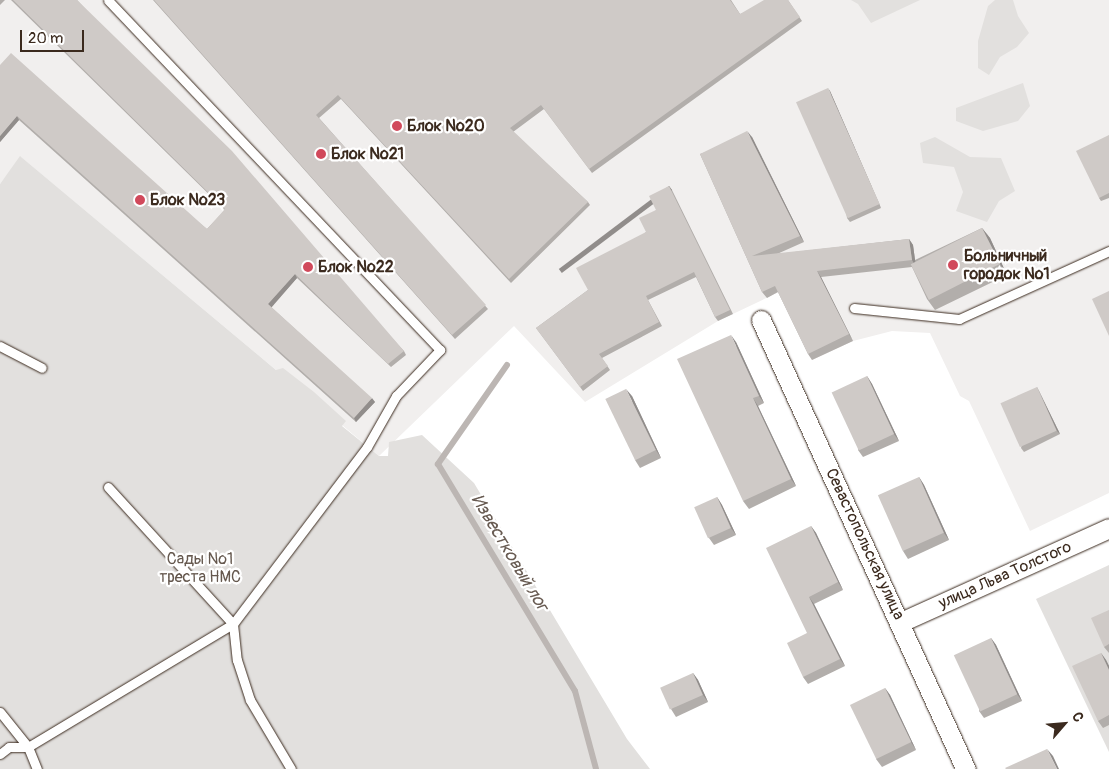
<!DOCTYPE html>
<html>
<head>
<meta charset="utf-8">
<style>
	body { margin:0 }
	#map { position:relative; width:1109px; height:769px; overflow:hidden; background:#fff; font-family:Pangolin,sans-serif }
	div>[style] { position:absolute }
	.built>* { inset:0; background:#f1efee }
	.green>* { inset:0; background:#e2e0de }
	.stream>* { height:6px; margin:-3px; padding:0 3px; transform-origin:3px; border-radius:3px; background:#bcb6b3 }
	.roads { filter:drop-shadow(0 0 1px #3b2a1e) drop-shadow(0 0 1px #3b2a1e) }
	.service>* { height:9px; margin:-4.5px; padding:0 4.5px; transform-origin:4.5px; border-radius:4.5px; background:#fff }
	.minor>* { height:19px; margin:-9.5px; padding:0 9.5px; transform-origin:9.5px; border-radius:9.5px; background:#fff }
	.wall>* { inset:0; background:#b2aeab }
	.shaded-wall>* { inset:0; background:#918d8b; transform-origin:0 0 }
	.building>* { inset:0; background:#cfcac7; transform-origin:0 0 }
	.dots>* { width:14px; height:14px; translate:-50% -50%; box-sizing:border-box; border:2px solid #fff; border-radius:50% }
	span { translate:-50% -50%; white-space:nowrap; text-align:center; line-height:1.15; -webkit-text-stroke:4.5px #fff; paint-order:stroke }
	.poi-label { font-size:16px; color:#3b2a1e; font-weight:700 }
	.left { translate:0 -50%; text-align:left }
	.street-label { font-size:16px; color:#3b2a1e }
	.park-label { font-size:16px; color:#65584e }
	.water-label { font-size:18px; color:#685b52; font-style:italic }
	.north { position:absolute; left:1039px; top:699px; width:50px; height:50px; -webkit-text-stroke:4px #fff; paint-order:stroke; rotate:63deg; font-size:14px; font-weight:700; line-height:20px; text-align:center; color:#3b2a1e }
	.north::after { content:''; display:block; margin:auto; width:18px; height:22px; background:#3b2a1e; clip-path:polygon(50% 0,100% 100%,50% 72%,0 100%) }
	.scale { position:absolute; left:20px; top:30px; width:64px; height:22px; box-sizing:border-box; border:2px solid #3b2a1e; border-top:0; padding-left:6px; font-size:15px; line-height:18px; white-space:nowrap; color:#3b2a1e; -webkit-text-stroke:4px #fff; paint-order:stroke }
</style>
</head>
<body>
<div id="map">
	<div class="built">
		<div style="clip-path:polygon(0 0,1109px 0,1109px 493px,1030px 531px,969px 401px,960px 396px,930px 333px,892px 331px,853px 341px,812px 360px,779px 292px,718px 321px,585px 402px,514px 326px,379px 456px,21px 157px,0 184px)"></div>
	</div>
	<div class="green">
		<div style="clip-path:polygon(851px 0,920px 0,871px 23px,858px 4px)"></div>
		<div style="clip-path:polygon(995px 0,1013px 0,1018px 16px,1029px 33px,1017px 47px,1000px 57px,989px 75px,978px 68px,978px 41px,988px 6px)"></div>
		<div style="clip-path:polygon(1023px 83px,1030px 106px,1018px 121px,983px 131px,956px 121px,956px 108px)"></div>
		<div style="clip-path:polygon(935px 137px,970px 157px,1001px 158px,1015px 191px,999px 201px,987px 222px,956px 211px,963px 192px,954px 167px,923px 163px,920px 143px)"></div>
		<div style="clip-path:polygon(20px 156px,276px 370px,283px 368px,314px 392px,346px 421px,342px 426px,379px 456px,388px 456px,389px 442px,422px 435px,474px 483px,627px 739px,650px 769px,0 769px,0 184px)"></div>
		<div style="clip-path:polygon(1109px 565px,1109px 752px,1036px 599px)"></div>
	</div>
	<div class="stream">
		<div style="left:507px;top:365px;width:121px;rotate:124.9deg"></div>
		<div style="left:438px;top:464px;width:265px;rotate:58.9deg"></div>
		<div style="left:575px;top:691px;width:81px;rotate:74.9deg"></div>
	</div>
	<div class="roads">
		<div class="service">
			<div style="left:854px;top:308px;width:106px;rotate:6deg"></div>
			<div style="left:959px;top:319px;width:165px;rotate:-24.4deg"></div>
			<div style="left:0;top:346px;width:47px;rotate:27.6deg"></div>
			<div style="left:108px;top:487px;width:185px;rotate:47.6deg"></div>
			<div style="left:233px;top:624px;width:36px;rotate:84deg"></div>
			<div style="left:237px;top:660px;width:42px;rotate:72deg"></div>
			<div style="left:250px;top:700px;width:80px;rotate:59.3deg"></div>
			<div style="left:0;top:712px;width:45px;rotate:51.3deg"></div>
			<div style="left:28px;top:747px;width:24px;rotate:68deg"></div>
			<div style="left:0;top:754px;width:11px;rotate:-38deg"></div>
			<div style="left:9px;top:747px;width:19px"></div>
			<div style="left:28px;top:747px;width:239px;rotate:-31deg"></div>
			<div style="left:233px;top:624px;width:222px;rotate:-52.9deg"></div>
			<div style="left:367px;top:447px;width:59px;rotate:-60.4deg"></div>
			<div style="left:396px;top:396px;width:64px;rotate:-46.3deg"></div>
			<div style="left:440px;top:350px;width:482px;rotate:-133.5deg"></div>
		</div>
		<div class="minor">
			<div style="left:761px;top:320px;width:494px;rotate:65.5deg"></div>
			<div style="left:901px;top:622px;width:228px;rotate:-24.3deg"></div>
		</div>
	</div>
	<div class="wall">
		<div style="clip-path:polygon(0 0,5px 0,0 5px)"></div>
		<div style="clip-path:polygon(11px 0,77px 0,404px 351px,406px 355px,391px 367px,297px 278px,271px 307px,375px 402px,356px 422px,19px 120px,0 142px,0 65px,207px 229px,225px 210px)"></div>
		<div style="clip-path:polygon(153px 0,731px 0,740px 14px,788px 0,802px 21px,592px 173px,544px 109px,513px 132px,588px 202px,590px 205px,511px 283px,341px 99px,319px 118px,488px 309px,455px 339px)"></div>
		<div style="clip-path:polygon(830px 91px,881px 208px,850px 222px,847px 218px)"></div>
		<div style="clip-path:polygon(1109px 135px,1109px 198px,1101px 201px,1099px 198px)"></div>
		<div style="clip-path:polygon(752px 137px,804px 242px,777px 254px,909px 239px,913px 245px,915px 260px,982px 228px,990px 238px,1007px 275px,935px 310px,927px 299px,912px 267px,821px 277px,853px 341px,812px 360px,808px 354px,778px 292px,767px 298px,762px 292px,700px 154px)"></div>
		<div style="clip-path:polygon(669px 186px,672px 190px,733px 314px,718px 321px,715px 317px,696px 277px,648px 300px,662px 326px,602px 358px,610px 370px,583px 391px,536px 328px,588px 290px,646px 232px,656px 210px)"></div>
		<div style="clip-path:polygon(736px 342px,764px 403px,758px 406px,796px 486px,749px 509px,743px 501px)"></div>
		<div style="clip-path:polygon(867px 376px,872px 384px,899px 441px,863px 457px,858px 450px)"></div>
		<div style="clip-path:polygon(1037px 387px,1039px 391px,1060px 434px,1024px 452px,1021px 448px)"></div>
		<div style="clip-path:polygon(632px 396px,661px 458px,640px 468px,635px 460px)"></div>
		<div style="clip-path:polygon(919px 477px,924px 485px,949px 540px,908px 559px,903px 551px)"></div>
		<div style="clip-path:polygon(717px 497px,722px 505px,736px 535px,714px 545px,709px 538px)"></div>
		<div style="clip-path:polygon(811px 526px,816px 533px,843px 590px,814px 604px,845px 666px,808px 684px,803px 677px,807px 633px)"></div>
		<div style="clip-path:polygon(1109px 610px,1109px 653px,1104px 647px)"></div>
		<div style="clip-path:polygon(991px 638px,996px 645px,1022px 701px,984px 718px,979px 711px)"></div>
		<div style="clip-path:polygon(1101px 653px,1106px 660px,1109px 666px,1109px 725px,1103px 728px,1098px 721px)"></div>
		<div style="clip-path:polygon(693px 673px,698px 680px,708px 702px,676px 717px,671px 709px)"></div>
		<div style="clip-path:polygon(885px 688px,890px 695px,916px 750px,882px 767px,876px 759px)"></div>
	</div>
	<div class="shaded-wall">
		<div style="clip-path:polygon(828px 88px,830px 91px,881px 208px,879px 204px)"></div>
		<div style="clip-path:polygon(17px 116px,19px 120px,0 142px,0 136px)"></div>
		<div style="clip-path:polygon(747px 131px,752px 137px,804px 242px,800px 236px)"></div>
		<div style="left:669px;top:186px;width:5px;height:138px;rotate:53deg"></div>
		<div style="clip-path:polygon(982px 228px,990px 238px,1007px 275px,1000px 264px)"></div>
		<div style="clip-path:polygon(909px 239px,913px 245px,916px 267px,912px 260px)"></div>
		<div style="clip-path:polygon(817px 271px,821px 277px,853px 341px,849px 334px)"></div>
		<div style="clip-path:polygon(295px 274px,297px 278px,271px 308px,268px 304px)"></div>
		<div style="clip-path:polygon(731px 335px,736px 342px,764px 403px,759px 396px)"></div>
		<div style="clip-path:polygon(867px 376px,872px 384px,899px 441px,894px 434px)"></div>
		<div style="clip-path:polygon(1037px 387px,1039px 391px,1060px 434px,1057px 431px)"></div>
		<div style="clip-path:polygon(626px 389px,632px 396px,661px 458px,656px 450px)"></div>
		<div style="clip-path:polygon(372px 398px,375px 402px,356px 422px,354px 418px)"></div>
		<div style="clip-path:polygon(753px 398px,758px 406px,796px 486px,791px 479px)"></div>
		<div style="clip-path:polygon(919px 477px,924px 485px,949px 540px,944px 533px)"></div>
		<div style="clip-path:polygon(717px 497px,722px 505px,736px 535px,731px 528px)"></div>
		<div style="clip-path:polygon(811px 526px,816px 533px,843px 590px,838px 582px)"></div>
		<div style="clip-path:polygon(809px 597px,814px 604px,845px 666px,840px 659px)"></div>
		<div style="clip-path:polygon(991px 638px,996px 645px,1022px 701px,1017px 694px)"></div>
		<div style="clip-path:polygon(1101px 653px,1106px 660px,1109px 666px,1109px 670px)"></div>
		<div style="clip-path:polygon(693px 673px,698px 680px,708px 702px,703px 695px)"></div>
		<div style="clip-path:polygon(885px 688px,890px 695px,916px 750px,911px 742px)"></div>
		<div style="clip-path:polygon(1047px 749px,1053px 756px,1059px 769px,1057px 769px)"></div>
	</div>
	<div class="building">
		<div style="clip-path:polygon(13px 0,77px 0,232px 151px,404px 351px,388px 364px,295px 274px,268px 304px,372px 398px,354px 418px,17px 116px,0 136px,0 65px,11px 53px,207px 229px,225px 209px)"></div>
		<div style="clip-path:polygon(154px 0,730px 0,740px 14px,764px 0,788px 0,800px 17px,589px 169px,541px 105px,510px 128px,588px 202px,509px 279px,338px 95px,316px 115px,486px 305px,452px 335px)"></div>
		<div style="left:828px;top:88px;width:127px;height:35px;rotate:66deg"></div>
		<div style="clip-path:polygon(747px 131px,800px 236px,752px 256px,909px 239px,912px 260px,817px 271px,849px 334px,808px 354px,775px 286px,762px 292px,700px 154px)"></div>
		<div style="clip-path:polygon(1109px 135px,1109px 193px,1099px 198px,1076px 151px)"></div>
		<div style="clip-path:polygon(669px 186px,730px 310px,715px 317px,694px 272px,646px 296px,659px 322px,599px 354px,608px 366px,580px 387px,536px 328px,588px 290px,576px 268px,646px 232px,639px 218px,656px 210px,649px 196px)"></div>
		<div style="left:982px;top:228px;width:40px;height:80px;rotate:63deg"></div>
		<div style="clip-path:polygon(1109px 291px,1109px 336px,1092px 299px)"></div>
		<div style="clip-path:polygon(731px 335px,759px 396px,753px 398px,791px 479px,743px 501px,677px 359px)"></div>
		<div style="left:867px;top:376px;width:64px;height:39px;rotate:65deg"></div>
		<div style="left:1037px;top:387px;width:48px;height:40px;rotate:66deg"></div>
		<div style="left:626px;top:389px;width:68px;height:23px;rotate:64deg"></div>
		<div style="left:919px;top:477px;width:61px;height:45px;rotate:66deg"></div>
		<div style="left:717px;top:497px;width:34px;height:25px;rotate:66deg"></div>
		<div style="clip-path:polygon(811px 526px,838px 582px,809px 597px,840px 659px,803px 677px,787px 643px,807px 633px,766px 548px)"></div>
		<div style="clip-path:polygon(1109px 610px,1109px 644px,1104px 647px,1091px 618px)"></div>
		<div style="left:991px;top:638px;width:62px;height:41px;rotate:65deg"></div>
		<div style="clip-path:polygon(1101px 653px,1109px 670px,1109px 715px,1098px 721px,1072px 666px)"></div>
		<div style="left:693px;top:673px;width:24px;height:36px;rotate:66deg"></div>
		<div style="left:885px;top:688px;width:60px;height:39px;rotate:64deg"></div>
		<div style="clip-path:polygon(1047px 749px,1057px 769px,1006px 769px,1005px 768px)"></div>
	</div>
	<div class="dots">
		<div style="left:397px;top:126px;background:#d1495b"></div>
		<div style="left:321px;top:154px;background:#d1495b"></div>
		<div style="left:140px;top:200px;background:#d1495b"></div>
		<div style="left:953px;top:265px;background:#d1495b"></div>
		<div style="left:308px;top:267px;background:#d1495b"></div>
	</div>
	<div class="poi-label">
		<span class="left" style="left:407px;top:126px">Блок №20</span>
		<span class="left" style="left:331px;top:154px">Блок №21</span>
		<span class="left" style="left:150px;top:200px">Блок №23</span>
		<span class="left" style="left:964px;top:265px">Больничный<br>городок №1</span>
		<span class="left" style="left:318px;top:267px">Блок №22</span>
	</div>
	<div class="street-label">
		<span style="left:865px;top:544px;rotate:65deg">Севастопольская улица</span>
		<span style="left:1005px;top:575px;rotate:-24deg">улица Льва Толстого</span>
	</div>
	<div class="park-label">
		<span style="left:200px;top:568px">Сады №1<br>треста НМС</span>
	</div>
	<div class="water-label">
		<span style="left:509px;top:553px;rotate:59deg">Известковый лог</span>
	</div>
	<div class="north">С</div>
	<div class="scale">20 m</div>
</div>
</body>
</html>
